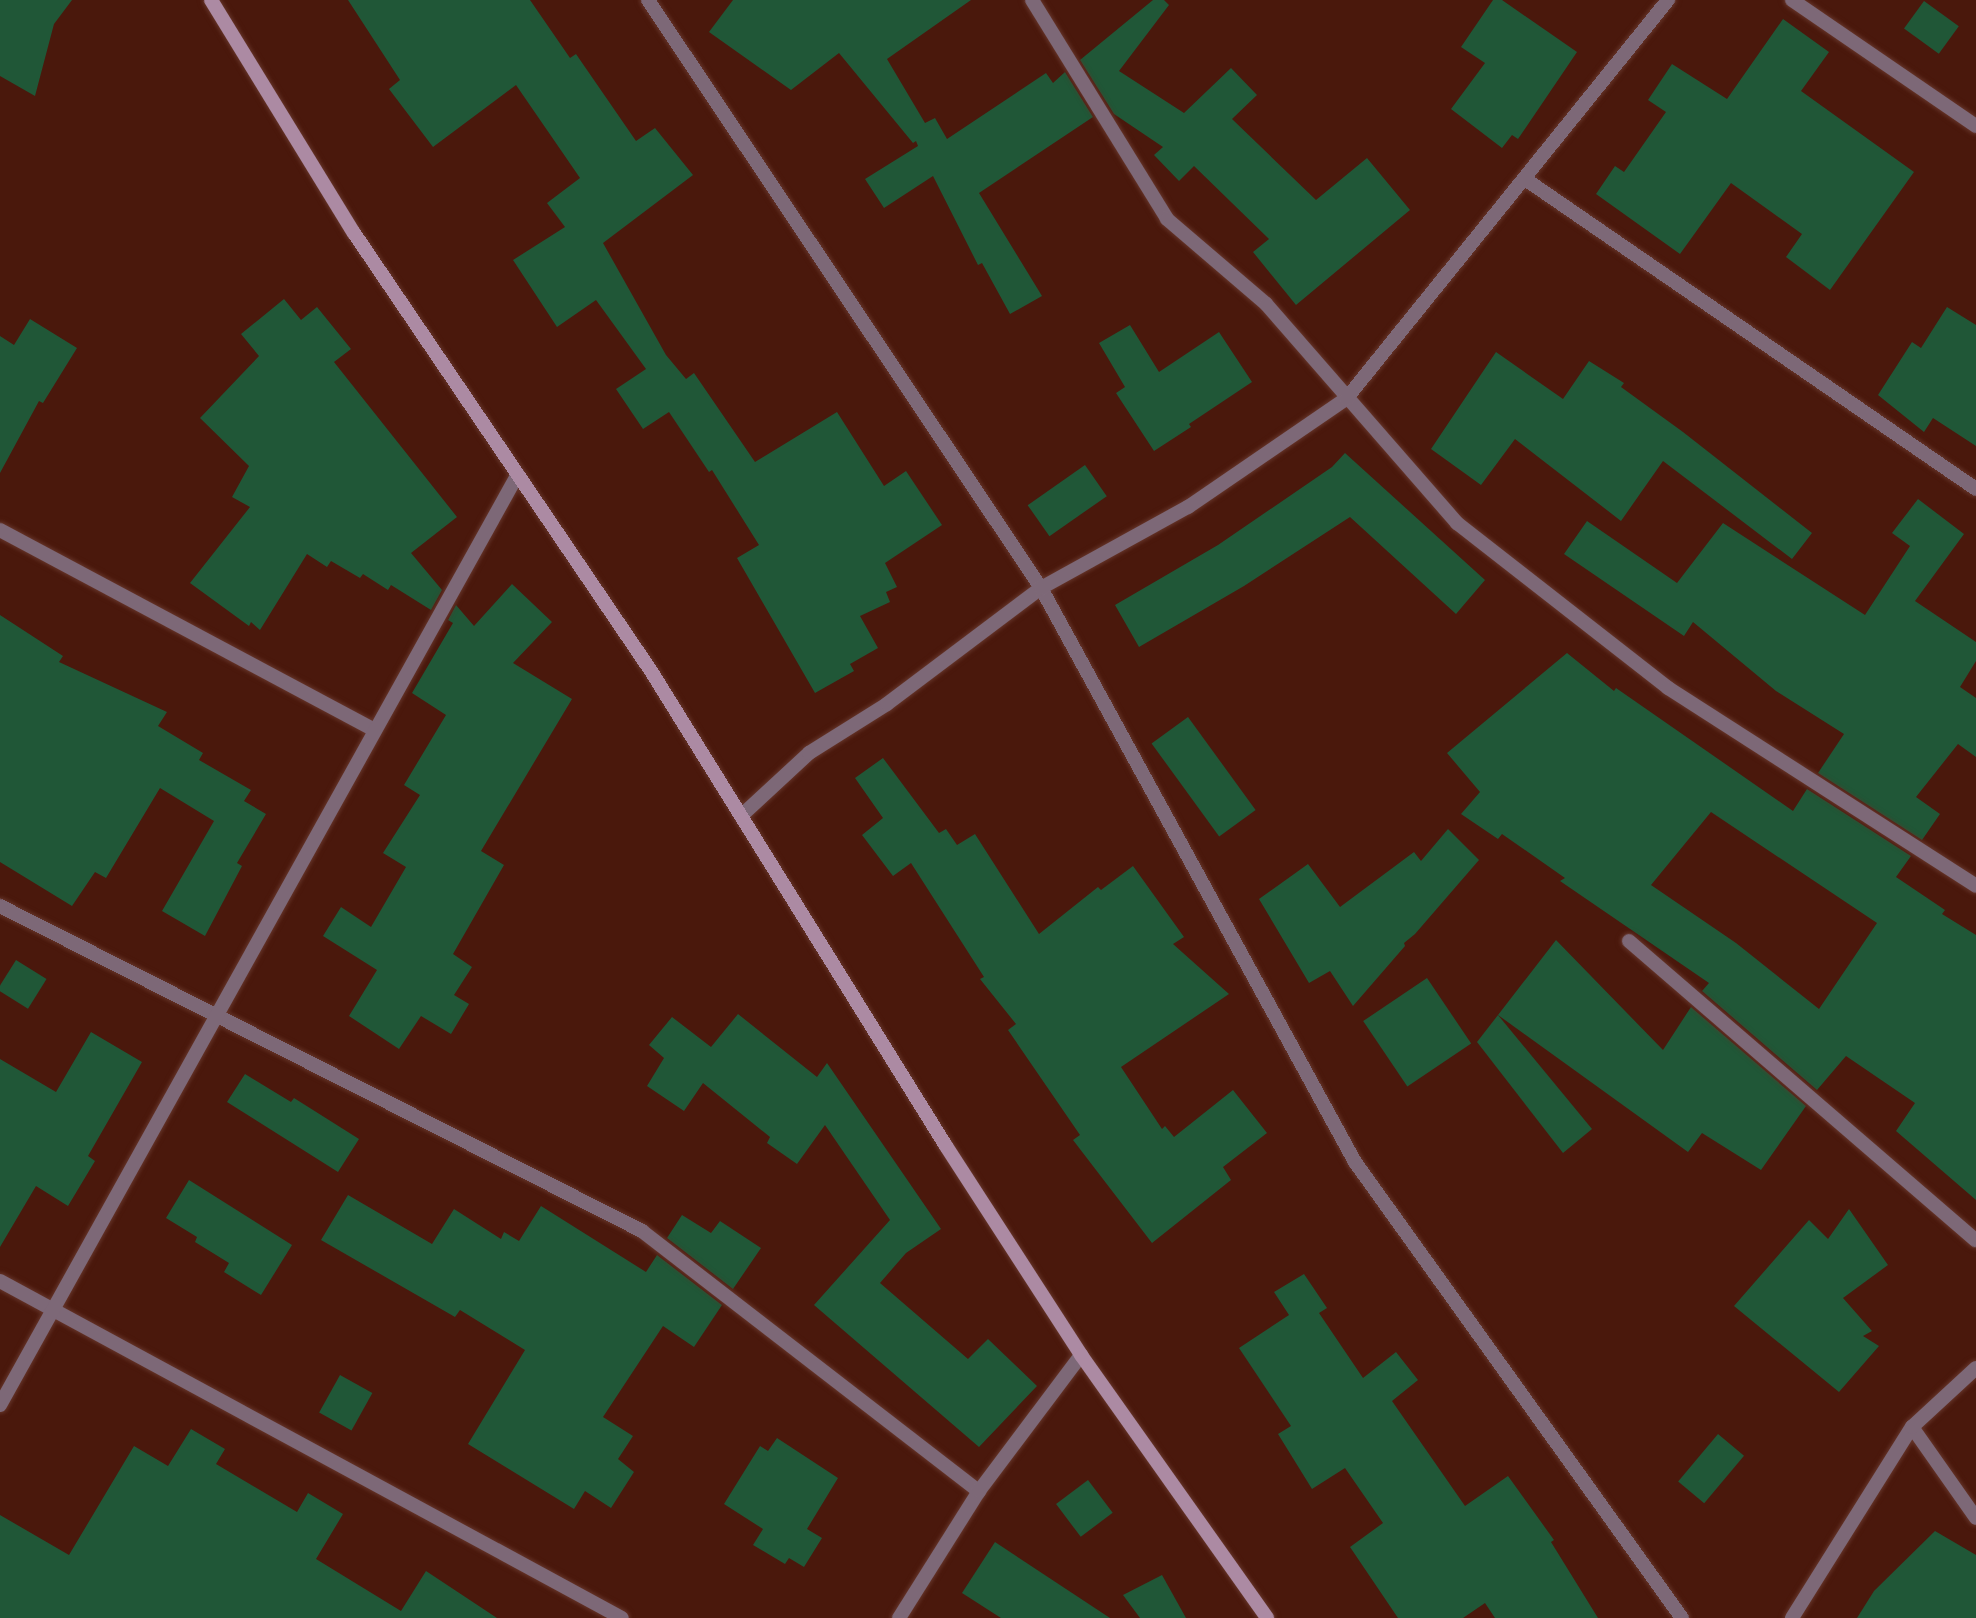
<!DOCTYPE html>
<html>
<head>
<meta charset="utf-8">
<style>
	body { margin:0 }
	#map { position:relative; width:1976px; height:1618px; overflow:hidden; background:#4a180c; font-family:Mulish,sans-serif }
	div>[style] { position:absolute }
	.building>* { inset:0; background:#205737; transform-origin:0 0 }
	.roads { filter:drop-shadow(0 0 2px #65352a) drop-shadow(0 0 2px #65352a) }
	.minor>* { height:14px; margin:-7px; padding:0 7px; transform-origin:7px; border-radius:7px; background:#7d6877 }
	.secondary>* { height:14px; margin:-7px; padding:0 7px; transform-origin:7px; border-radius:7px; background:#ac8aa3 }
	span { translate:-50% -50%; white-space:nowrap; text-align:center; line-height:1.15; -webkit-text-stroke:7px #3e0d03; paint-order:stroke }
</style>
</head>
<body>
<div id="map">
	<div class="building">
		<div style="clip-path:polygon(0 0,72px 0,54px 24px,35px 96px,0 76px)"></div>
		<div style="clip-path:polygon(348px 0,530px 0,570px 58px,576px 54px,636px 141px,655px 128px,693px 175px,603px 243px,666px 355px,686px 379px,694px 373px,755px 462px,837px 412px,884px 486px,906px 471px,942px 525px,885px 563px,897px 587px,886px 592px,890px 602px,860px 616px,878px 648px,850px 664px,854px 671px,815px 693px,737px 558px,759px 545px,712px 470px,709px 472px,669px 412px,643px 429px,616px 389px,646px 369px,596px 300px,557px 327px,513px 260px,565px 227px,547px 203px,580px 178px,516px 85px,433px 147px,389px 89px,400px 80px)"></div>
		<div style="clip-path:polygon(733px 0,971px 0,887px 59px,925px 123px,935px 118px,947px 139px,1046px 73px,1053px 83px,1065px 72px,1093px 117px,979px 193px,1042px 296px,1010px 314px,982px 263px,978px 265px,933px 176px,884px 208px,865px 179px,918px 146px,916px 141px,913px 143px,839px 53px,791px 90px,709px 32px)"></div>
		<div style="clip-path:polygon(1153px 0,1164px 0,1169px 5px,1119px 71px,1184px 113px,1231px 68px,1257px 95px,1232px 119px,1316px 200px,1367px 158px,1410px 210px,1296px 305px,1253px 252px,1269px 239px,1194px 166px,1179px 181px,1154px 155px,1163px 147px,1114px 114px,1080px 60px)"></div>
		<div style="clip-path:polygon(1493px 0,1502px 0,1577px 52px,1518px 139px,1512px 135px,1502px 148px,1451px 109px,1485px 63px,1461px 47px)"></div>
		<div style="left:1924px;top:1px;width:43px;height:34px;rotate:36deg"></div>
		<div style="clip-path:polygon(1783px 19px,1829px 52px,1801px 91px,1914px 172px,1830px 290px,1786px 257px,1802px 234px,1731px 183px,1680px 254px,1596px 194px,1615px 166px,1624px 172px,1666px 112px,1648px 100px,1672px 64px,1727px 99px)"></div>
		<div style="clip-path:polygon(284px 299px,301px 320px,317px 307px,351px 349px,334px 362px,457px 517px,411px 553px,442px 590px,431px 610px,391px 585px,388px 590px,363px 574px,360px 578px,331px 561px,327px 567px,307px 554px,260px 630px,251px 622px,249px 626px,190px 583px,250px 507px,232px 497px,249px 466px,200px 418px,259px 356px,241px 334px)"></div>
		<div style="clip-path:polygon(1947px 307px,1976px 325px,1976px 446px,1933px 418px,1924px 432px,1878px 395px,1912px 342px,1921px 348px)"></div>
		<div style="clip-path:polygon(30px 319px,77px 348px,43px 403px,39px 401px,0 473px,0 336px,14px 345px)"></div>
		<div style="clip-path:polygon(1130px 325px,1159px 372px,1219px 332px,1252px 382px,1189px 424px,1191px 427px,1154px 451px,1116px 393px,1125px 387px,1099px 343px)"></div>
		<div style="clip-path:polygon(1496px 352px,1563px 399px,1589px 361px,1624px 383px,1621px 387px,1683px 432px,1812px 533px,1792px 559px,1663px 461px,1621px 521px,1515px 439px,1481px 485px,1431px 449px)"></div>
		<div style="clip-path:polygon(1345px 453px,1485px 580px,1456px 614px,1350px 517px,1244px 586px,1139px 647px,1115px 605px,1218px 545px,1332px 467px)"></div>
		<div style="left:1085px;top:465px;width:38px;height:70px;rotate:55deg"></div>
		<div style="clip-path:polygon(1918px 499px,1964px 534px,1915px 601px,1976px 642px,1976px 661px,1960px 687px,1976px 698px,1976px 757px,1958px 744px,1916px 797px,1940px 814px,1922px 840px,1818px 773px,1844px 734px,1776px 691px,1693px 622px,1684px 636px,1564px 554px,1587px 521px,1677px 583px,1723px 523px,1865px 615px,1910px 546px,1892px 533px)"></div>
		<div style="clip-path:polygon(512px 584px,552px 622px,513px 663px,572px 699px,481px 851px,504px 865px,453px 954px,472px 967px,454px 995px,469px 1004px,451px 1034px,421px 1016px,399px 1049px,349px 1016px,377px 970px,323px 936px,341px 907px,371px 927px,406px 867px,383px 853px,420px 795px,404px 785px,446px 715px,412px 693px,453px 623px,448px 620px,456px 605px,474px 626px)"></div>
		<div style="clip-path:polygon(0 615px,63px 656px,59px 662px,167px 712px,158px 726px,203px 753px,199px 760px,251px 790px,244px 801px,266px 814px,237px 863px,242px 866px,205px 936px,162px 911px,214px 821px,160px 788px,106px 878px,95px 872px,72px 906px,0 862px)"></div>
		<div style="clip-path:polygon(evenodd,1567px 653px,1614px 691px,1616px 688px,1793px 811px,1807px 789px,1911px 856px,1896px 877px,1945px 910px,1942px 914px,1976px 935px,1976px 1200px,1896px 1131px,1915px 1103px,1846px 1056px,1817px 1090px,1702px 991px,1709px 983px,1560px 881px,1565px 878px,1502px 834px,1498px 839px,1461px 814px,1480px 792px,1447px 753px,1567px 653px,1711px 812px,1877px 923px,1819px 1009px,1736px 943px,1651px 885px,1711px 812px)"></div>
		<div style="left:1188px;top:717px;width:115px;height:45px;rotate:54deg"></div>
		<div style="clip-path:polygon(883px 758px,939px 833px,946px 829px,957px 845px,975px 834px,1039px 934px,1098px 887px,1101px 890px,1133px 866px,1184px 937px,1173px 944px,1229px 994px,1121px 1067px,1162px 1129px,1165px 1126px,1174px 1137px,1233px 1090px,1267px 1133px,1223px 1167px,1231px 1180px,1152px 1243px,1073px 1140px,1080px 1135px,1008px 1030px,1016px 1024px,980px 979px,984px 977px,911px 863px,893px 876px,862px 835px,883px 818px,855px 778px)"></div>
		<div style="clip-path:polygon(1448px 829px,1479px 860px,1415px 934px,1404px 943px,1405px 946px,1353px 1006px,1330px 971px,1309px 983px,1259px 899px,1308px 864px,1340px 907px,1414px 852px,1421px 861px)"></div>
		<div style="clip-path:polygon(1556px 940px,1663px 1050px,1691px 1007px,1806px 1106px,1761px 1170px,1702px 1133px,1688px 1152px,1498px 1015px)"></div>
		<div style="left:16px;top:960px;width:36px;height:35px;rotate:32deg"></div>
		<div style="left:1427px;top:978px;width:79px;height:77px;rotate:56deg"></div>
		<div style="clip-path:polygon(738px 1014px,817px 1077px,827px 1063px,941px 1229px,906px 1253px,880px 1283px,968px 1359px,988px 1339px,1037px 1386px,979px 1447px,814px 1305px,890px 1220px,825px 1125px,797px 1164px,767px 1143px,770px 1137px,703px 1083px,684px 1111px,647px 1086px,664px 1058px,649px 1045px,672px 1017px,711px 1047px)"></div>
		<div style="clip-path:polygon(1498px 1015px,1592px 1129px,1563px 1153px,1477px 1042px)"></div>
		<div style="clip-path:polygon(91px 1032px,142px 1062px,88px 1156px,95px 1161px,68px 1206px,36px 1186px,0 1247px,0 1059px,56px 1092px)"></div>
		<div style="clip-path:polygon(245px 1074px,291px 1102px,294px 1098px,359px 1139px,338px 1172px,227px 1102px)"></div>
		<div style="clip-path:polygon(189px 1180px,292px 1245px,261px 1295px,224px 1272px,229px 1263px,195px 1242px,197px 1237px,166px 1218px)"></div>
		<div style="clip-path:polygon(348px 1195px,432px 1244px,454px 1209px,501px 1239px,504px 1232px,519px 1241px,541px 1206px,646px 1272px,657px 1255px,722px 1305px,694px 1347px,663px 1326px,603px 1417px,633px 1436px,618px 1459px,634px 1472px,611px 1508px,585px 1491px,574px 1509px,468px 1444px,525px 1350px,460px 1310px,455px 1317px,321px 1240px)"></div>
		<div style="clip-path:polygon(1849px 1209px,1888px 1265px,1843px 1298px,1872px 1331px,1863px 1336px,1879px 1346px,1839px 1392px,1734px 1306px,1809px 1220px,1828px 1239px)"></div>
		<div style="clip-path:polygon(682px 1215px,711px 1233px,720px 1221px,761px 1248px,733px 1289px,667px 1238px)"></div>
		<div style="clip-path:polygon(1304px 1274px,1327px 1308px,1319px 1313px,1363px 1378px,1396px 1352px,1418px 1380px,1392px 1401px,1465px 1506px,1508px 1476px,1554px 1540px,1551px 1542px,1598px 1618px,1495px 1618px,1485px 1603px,1463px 1618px,1398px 1618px,1350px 1547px,1383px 1523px,1345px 1468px,1312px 1489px,1278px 1434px,1291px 1426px,1239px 1348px,1289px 1315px,1274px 1292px)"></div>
		<div style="left:340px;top:1375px;width:37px;height:43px;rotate:29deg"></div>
		<div style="clip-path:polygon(191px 1429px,225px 1449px,216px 1464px,297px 1512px,308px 1493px,343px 1514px,316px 1559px,401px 1611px,426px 1571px,497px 1618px,0 1618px,0 1515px,69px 1555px,134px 1446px,168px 1466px)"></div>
		<div style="left:1718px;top:1434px;width:34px;height:62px;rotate:40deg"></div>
		<div style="clip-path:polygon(777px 1438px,838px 1478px,807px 1529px,822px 1538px,804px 1567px,789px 1558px,785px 1564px,753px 1545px,763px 1529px,724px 1504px,760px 1446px,768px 1451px)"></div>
		<div style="left:1088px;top:1480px;width:41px;height:40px;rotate:53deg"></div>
		<div style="clip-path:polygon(1935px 1531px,1976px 1555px,1976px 1618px,1857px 1618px,1874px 1591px)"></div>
		<div style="clip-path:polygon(995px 1542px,1110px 1618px,1001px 1618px,962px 1593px)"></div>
		<div style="clip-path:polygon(1162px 1575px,1186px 1618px,1140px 1618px,1123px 1595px)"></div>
	</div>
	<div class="roads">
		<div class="minor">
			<div style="left:648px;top:0;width:707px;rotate:56.24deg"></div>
			<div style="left:1041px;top:588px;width:654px;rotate:61.32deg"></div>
			<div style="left:1355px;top:1162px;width:561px;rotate:54.36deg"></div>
			<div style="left:1032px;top:0;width:257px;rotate:58.3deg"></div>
			<div style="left:1167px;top:219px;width:130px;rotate:40.6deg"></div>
			<div style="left:1266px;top:304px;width:291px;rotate:48.9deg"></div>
			<div style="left:1457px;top:523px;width:268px;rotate:38deg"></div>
			<div style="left:1668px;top:688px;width:366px;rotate:32.7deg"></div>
			<div style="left:1792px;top:0;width:223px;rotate:34.4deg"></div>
			<div style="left:1525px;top:179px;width:547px;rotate:34.5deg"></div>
			<div style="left:0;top:530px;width:425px;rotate:28.1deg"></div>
			<div style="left:741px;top:816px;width:93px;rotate:-42.8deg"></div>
			<div style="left:809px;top:753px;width:92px;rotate:-32.1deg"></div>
			<div style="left:887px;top:704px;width:193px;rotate:-37deg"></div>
			<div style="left:1041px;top:588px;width:168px;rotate:-28.9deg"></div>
			<div style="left:1188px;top:507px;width:191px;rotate:-34.4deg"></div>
			<div style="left:1346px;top:399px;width:513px;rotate:-51.1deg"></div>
			<div style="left:0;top:906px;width:720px;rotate:26.85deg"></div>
			<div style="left:642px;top:1231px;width:426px;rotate:37.7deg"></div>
			<div style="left:1629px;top:941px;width:458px;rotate:40.8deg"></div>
			<div style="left:0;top:1281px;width:707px;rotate:28.45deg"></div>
			<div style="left:0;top:1405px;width:1065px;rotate:-60.91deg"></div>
			<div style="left:1912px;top:1427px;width:111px;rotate:54.9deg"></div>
			<div style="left:899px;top:1618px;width:150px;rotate:-57.8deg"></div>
			<div style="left:979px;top:1491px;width:170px;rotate:-53.1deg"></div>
			<div style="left:1792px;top:1618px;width:226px;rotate:-57.9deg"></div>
			<div style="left:1912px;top:1427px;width:87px;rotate:-42.7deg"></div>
		</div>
		<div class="secondary">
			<div style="left:211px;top:0;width:273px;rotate:58.5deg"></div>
			<div style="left:354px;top:233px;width:529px;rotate:55.86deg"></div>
			<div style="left:651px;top:671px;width:559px;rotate:58.16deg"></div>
			<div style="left:946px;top:1146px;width:249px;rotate:57.1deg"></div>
			<div style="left:1081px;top:1355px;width:322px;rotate:54.7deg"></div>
		</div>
	</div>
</div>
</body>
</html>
